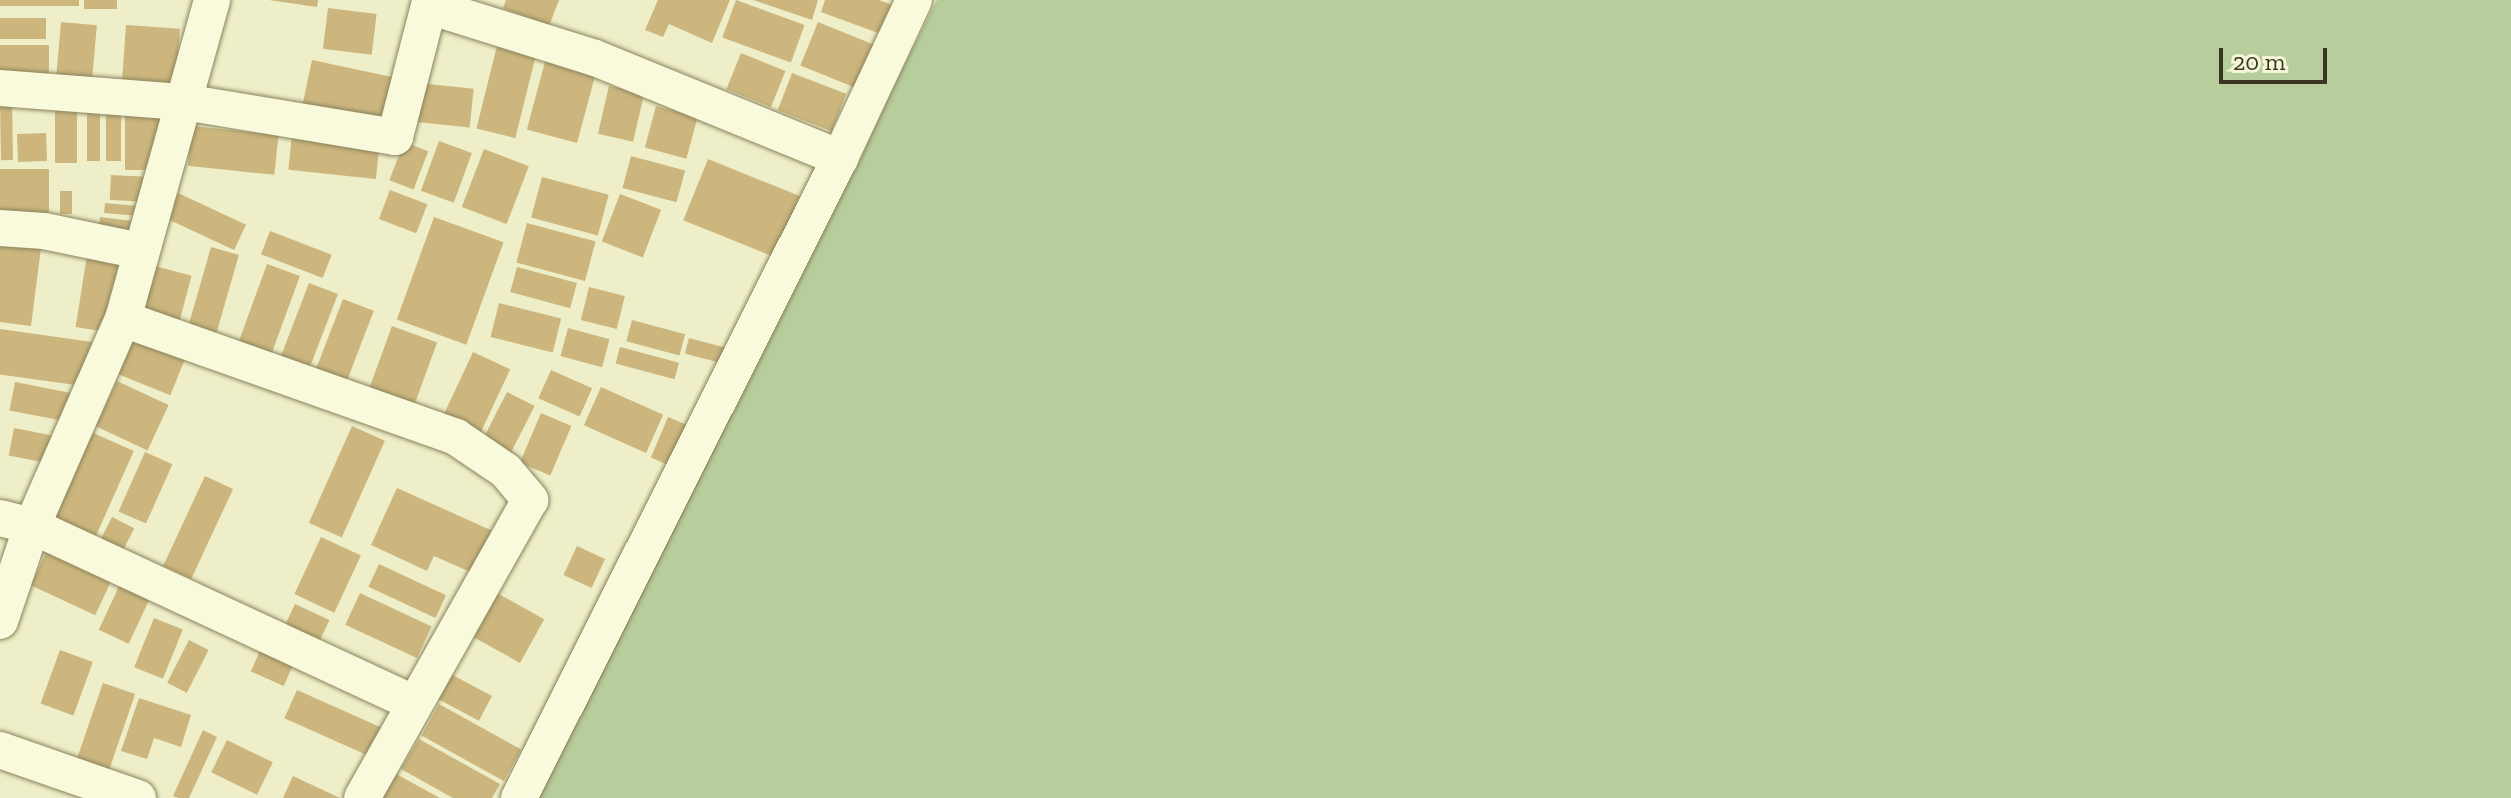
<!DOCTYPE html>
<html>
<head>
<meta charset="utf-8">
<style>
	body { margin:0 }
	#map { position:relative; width:2511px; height:798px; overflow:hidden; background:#eeeec8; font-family:"Zilla Slab",serif }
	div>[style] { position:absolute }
	.green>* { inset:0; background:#b8cd9c }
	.building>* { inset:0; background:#ccb67e; transform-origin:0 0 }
	.roads { filter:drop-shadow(0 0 2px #8a835d) drop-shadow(0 0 2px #8a835d) }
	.street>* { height:36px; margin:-18px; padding:0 18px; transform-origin:18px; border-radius:18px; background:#f9f9dc }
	span { translate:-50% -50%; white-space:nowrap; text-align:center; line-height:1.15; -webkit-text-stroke:6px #f5f6d8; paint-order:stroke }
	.scale { position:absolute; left:2219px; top:48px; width:108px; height:36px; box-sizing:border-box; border:4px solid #3b3520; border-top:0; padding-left:10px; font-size:24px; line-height:28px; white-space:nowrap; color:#3b3520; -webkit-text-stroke:6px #f5f6d8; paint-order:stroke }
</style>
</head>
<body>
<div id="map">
	<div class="green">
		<div style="clip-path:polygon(937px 0,2511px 0,2511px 798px,538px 798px)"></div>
	</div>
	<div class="building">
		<div style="left:0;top:0;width:79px;height:6px"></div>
		<div style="left:84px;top:0;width:33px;height:9px"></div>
		<div style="clip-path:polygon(269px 0,318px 0,317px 7px)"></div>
		<div style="clip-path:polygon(506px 0,559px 0,549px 26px,503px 8px)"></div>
		<div style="clip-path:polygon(658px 0,730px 0,712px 43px,669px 24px,663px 37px,645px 30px)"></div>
		<div style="left:736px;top:0;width:73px;height:40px;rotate:20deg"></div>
		<div style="clip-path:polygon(753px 0,818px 0,812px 20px)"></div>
		<div style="clip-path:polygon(825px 0,879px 0,900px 8px,889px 37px,821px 12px)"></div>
		<div style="left:328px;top:8px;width:49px;height:41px;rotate:7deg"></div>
		<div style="left:0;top:18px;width:46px;height:21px"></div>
		<div style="left:61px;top:22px;width:36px;height:62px;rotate:5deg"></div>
		<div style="left:818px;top:22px;width:70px;height:47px;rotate:22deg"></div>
		<div style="left:126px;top:25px;width:54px;height:56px;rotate:4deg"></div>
		<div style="left:0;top:45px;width:49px;height:33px"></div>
		<div style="left:497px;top:46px;width:40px;height:85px;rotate:14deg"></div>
		<div style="left:741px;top:53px;width:48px;height:39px;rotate:22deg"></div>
		<div style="left:546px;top:58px;width:52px;height:74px;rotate:15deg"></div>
		<div style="left:312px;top:60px;width:90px;height:54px;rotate:12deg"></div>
		<div style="left:792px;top:73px;width:58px;height:40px;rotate:21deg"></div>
		<div style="left:419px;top:83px;width:55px;height:39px;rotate:6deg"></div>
		<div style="left:609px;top:86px;width:36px;height:49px;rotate:13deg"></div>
		<div style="left:12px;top:101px;width:59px;height:12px;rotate:89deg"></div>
		<div style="left:55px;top:106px;width:22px;height:57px"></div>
		<div style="left:87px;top:106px;width:13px;height:55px"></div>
		<div style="left:656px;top:106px;width:43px;height:43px;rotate:15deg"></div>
		<div style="left:106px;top:107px;width:15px;height:54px"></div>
		<div style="left:125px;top:115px;width:35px;height:55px"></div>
		<div style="left:192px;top:126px;width:87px;height:40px;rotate:6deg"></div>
		<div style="left:46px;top:133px;width:28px;height:29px;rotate:88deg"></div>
		<div style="left:292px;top:135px;width:88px;height:35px;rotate:6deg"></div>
		<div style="left:439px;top:141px;width:35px;height:53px;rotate:20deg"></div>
		<div style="left:404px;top:142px;width:26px;height:41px;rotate:21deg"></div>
		<div style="left:484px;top:149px;width:48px;height:62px;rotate:21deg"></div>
		<div style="left:631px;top:156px;width:56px;height:33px;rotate:15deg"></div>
		<div style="left:708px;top:159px;width:99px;height:66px;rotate:22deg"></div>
		<div style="left:0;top:169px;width:49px;height:48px"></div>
		<div style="left:111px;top:175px;width:45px;height:25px;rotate:3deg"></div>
		<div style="left:542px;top:177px;width:69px;height:42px;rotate:15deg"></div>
		<div style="left:390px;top:190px;width:40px;height:31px;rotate:21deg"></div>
		<div style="left:60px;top:191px;width:12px;height:23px"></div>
		<div style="left:178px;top:193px;width:75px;height:28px;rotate:25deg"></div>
		<div style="left:620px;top:194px;width:44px;height:51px;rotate:21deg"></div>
		<div style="left:105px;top:203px;width:36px;height:10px;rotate:5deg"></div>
		<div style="left:100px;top:217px;width:35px;height:14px;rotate:7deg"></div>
		<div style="left:434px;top:217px;width:74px;height:109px;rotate:20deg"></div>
		<div style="left:527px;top:223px;width:71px;height:41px;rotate:15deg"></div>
		<div style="left:270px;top:231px;width:66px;height:25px;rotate:21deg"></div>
		<div style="clip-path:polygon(0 243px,41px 248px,31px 326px,0 322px)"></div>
		<div style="left:211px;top:247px;width:29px;height:88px;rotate:16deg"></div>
		<div style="left:87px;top:255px;width:32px;height:73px;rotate:9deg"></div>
		<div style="left:267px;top:264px;width:35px;height:94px;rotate:20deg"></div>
		<div style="left:151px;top:265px;width:42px;height:51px;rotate:15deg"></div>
		<div style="left:517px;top:267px;width:62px;height:26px;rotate:15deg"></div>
		<div style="left:309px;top:283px;width:31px;height:87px;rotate:21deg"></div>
		<div style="left:589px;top:287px;width:37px;height:34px;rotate:14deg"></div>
		<div style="left:343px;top:299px;width:33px;height:81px;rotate:21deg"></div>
		<div style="left:499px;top:303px;width:64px;height:35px;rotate:14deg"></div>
		<div style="left:632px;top:320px;width:55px;height:22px;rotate:15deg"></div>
		<div style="left:392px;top:326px;width:48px;height:65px;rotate:20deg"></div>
		<div style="left:568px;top:328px;width:43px;height:29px;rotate:15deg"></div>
		<div style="left:0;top:329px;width:97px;height:45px;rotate:8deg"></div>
		<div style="left:133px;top:338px;width:56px;height:39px;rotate:22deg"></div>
		<div style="left:689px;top:338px;width:38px;height:16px;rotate:15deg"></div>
		<div style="left:620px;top:347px;width:61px;height:17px;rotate:15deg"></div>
		<div style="left:473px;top:352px;width:41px;height:70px;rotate:25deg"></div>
		<div style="left:551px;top:370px;width:45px;height:31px;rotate:24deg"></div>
		<div style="left:117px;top:381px;width:57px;height:50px;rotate:25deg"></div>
		<div style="left:15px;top:382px;width:65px;height:29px;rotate:11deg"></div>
		<div style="left:601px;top:387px;width:68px;height:42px;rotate:24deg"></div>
		<div style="left:507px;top:392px;width:31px;height:62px;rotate:27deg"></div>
		<div style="left:541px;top:413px;width:33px;height:54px;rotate:23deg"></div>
		<div style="left:668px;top:417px;width:28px;height:44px;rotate:23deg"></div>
		<div style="left:352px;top:426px;width:36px;height:106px;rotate:24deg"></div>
		<div style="left:14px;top:428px;width:43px;height:28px;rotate:11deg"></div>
		<div style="left:89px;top:431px;width:49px;height:94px;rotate:24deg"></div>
		<div style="left:145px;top:452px;width:30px;height:65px;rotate:24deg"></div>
		<div style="left:205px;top:476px;width:31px;height:99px;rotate:25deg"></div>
		<div style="clip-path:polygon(397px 488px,495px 532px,475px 574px,434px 556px,427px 571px,371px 545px)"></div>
		<div style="left:112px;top:517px;width:25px;height:26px;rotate:27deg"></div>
		<div style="left:321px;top:537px;width:44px;height:63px;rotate:25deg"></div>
		<div style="left:52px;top:540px;width:71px;height:50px;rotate:25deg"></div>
		<div style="left:577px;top:546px;width:31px;height:32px;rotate:25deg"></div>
		<div style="left:379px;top:564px;width:74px;height:25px;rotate:25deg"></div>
		<div style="left:122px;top:580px;width:33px;height:55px;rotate:25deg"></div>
		<div style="left:360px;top:593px;width:79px;height:35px;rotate:25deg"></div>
		<div style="left:497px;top:593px;width:54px;height:50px;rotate:29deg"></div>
		<div style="left:295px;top:604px;width:38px;height:34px;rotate:25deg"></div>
		<div style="left:154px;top:618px;width:31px;height:53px;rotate:22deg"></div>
		<div style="left:189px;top:640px;width:22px;height:48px;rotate:27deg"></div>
		<div style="left:263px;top:644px;width:36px;height:30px;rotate:24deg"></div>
		<div style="left:60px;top:650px;width:35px;height:57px;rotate:20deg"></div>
		<div style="left:447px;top:672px;width:51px;height:28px;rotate:28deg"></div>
		<div style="left:103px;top:683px;width:34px;height:81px;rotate:19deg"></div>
		<div style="left:297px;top:690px;width:94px;height:31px;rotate:24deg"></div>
		<div style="clip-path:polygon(139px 698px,191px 715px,181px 747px,154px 738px,147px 759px,121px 751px)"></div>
		<div style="left:439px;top:704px;width:94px;height:36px;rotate:29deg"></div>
		<div style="clip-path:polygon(203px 730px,217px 737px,189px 798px,179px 798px,173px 796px)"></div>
		<div style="clip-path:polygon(419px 739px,500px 784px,492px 798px,453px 798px,401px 769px)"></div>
		<div style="left:227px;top:740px;width:51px;height:36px;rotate:26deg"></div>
		<div style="clip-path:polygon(387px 769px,440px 798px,371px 798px)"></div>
		<div style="clip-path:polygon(293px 776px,340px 798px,283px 798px)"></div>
	</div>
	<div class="roads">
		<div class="street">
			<div style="left:0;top:88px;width:185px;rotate:4.4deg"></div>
			<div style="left:184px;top:102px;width:214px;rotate:9.4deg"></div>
			<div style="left:395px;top:137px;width:135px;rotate:-75.5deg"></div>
			<div style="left:429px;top:6px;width:174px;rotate:17.4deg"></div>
			<div style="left:595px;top:58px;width:265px;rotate:22.2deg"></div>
			<div style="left:0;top:228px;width:44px;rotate:3.9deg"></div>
			<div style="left:44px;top:231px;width:99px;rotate:11.7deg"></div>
			<div style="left:123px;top:319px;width:353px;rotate:19.5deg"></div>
			<div style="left:456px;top:437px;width:60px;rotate:34.2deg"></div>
			<div style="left:506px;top:471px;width:38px;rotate:50deg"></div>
			<div style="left:530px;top:500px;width:342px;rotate:119.4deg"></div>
			<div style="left:0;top:518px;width:33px;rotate:14deg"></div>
			<div style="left:32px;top:526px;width:421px;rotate:24.9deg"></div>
			<div style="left:0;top:621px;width:100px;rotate:-71.4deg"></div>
			<div style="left:32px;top:526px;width:226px;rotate:-66.3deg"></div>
			<div style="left:123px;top:319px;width:331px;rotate:-74.4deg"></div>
			<div style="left:0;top:750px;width:146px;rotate:19.2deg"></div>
			<div style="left:519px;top:798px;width:716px;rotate:-63.36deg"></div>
			<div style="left:840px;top:158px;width:174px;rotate:-64.9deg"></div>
		</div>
	</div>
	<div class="scale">20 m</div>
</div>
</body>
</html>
